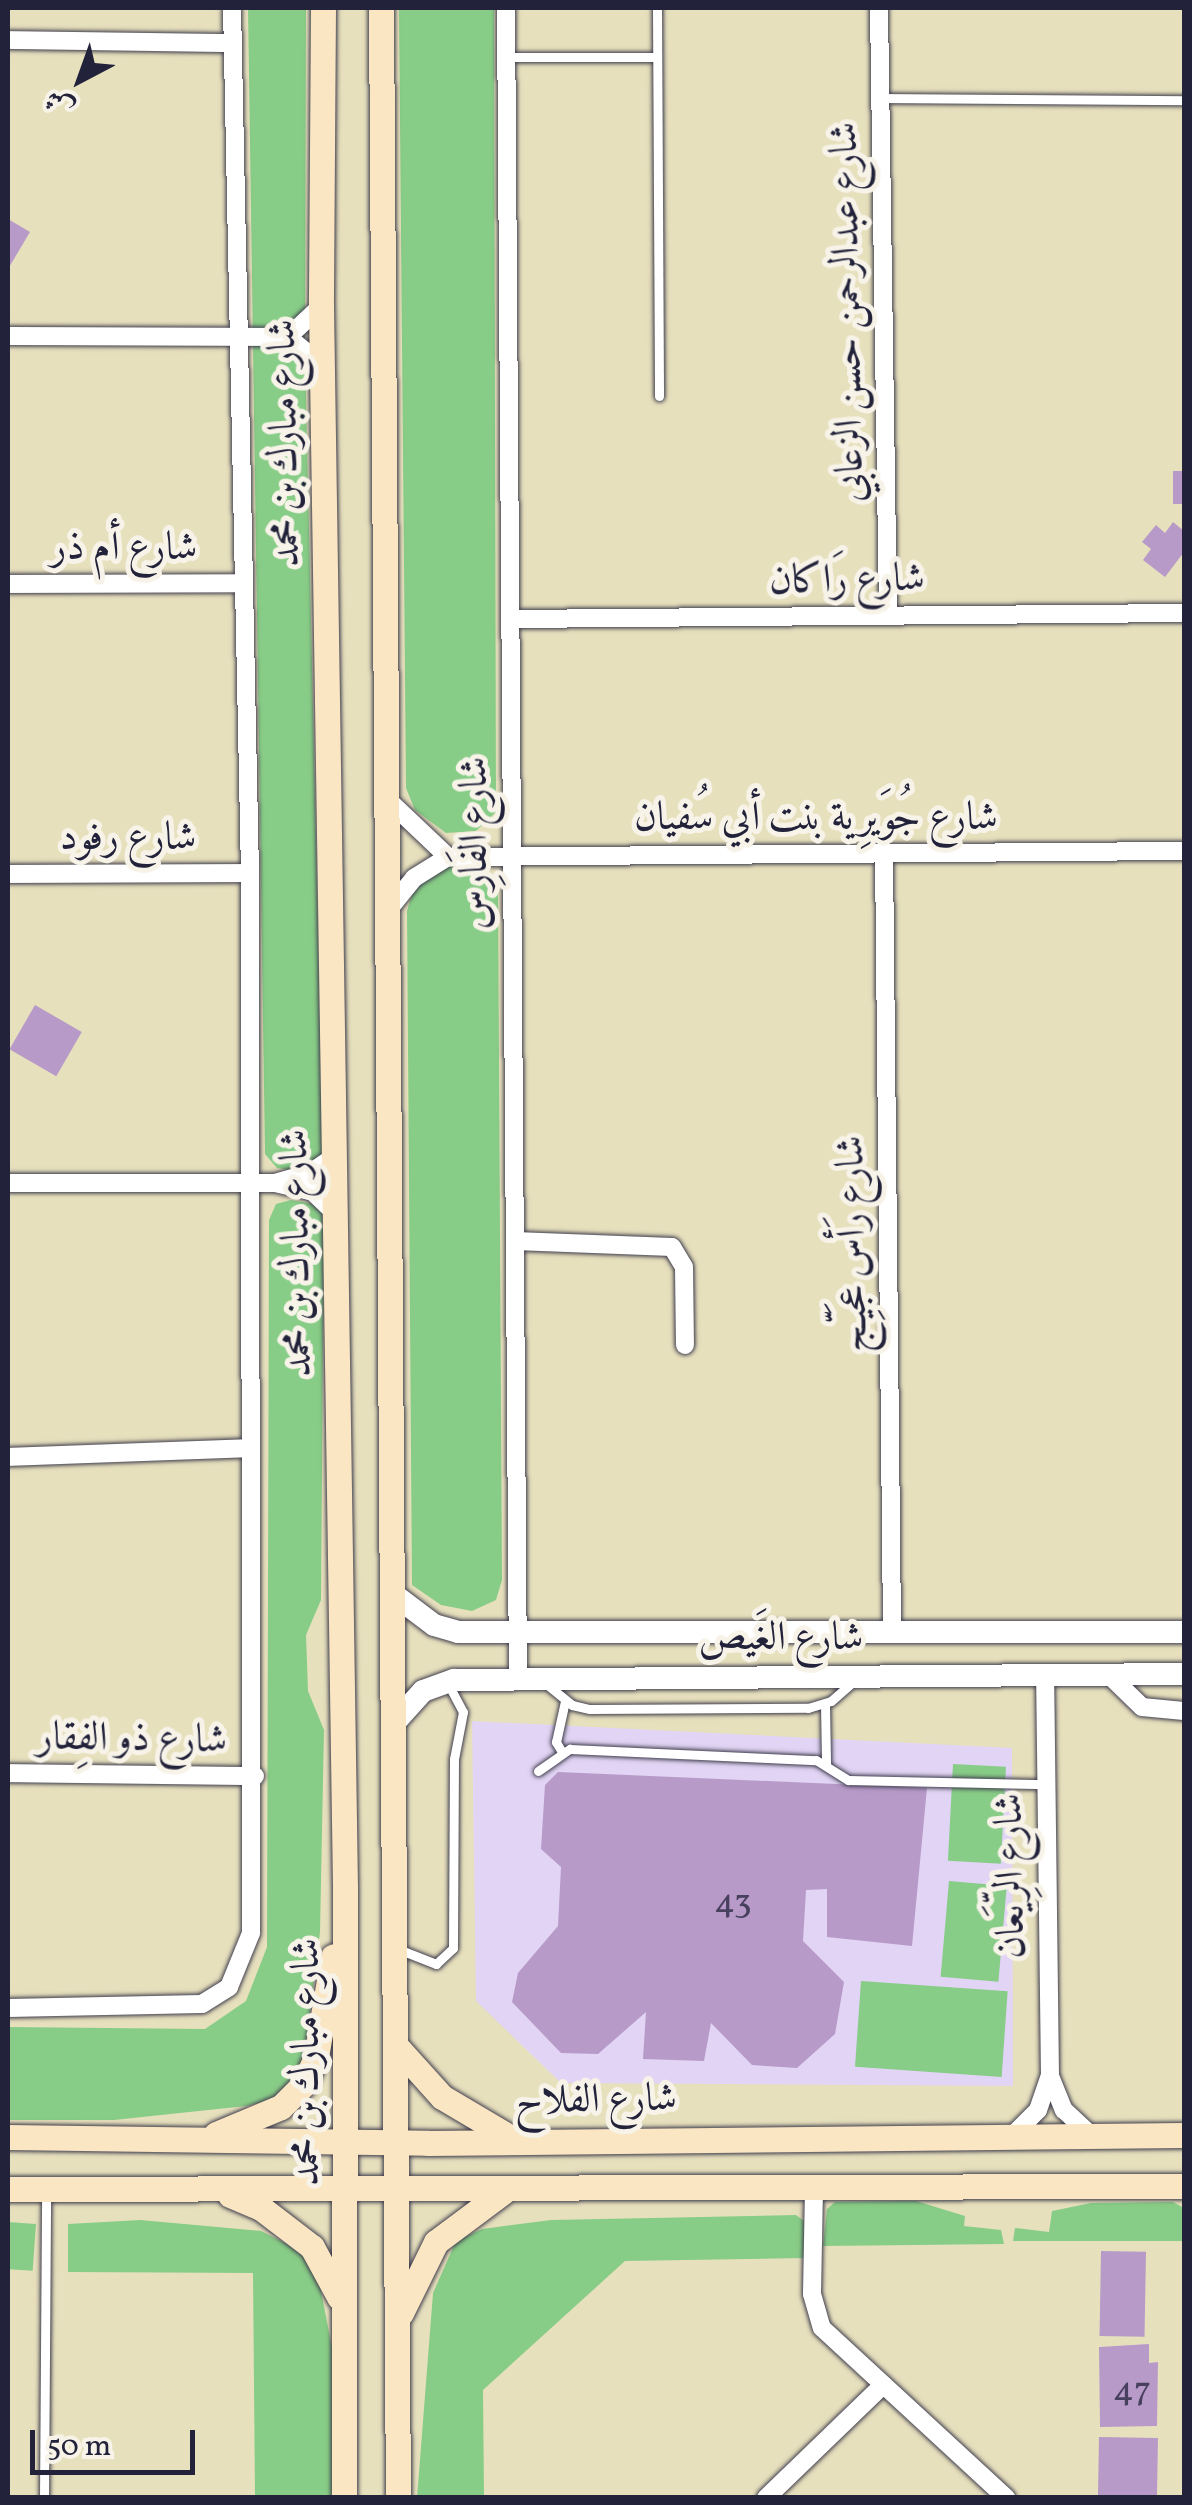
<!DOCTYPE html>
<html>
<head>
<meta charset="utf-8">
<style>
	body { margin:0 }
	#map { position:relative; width:1192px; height:2505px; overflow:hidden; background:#e7e0bd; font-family:Vollkorn,Amiri,serif }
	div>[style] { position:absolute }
	.built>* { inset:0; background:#e1d4f4 }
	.green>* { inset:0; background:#88cd87; transform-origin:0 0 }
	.building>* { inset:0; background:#b79ac8; transform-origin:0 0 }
	.roads { filter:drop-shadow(0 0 2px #403e4e) drop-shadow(0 0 2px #403e4e) }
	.service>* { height:9px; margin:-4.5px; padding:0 4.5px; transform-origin:4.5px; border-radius:4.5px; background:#fff }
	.minor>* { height:18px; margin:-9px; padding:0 9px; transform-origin:9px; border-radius:9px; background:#fff }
	.tertiary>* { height:22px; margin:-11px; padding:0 11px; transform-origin:11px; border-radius:11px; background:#fff }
	.secondary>* { height:25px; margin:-12.5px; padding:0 12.5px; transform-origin:12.5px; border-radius:12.5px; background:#fbe6c4 }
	span { translate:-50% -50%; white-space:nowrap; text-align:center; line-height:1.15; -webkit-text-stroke:10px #f7f3e8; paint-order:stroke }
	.number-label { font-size:35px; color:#47405e }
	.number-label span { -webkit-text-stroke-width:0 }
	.street-label { font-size:40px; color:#22223b }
	.frame { position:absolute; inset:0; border:10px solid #22223b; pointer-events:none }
	.north { position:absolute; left:30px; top:30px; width:100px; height:100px; -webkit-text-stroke:8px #f7f3e8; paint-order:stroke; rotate:221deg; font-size:28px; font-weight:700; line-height:40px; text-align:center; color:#22223b }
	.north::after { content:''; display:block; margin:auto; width:35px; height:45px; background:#22223b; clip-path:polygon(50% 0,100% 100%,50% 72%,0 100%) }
	.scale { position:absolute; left:30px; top:2430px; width:165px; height:45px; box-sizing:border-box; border:5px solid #22223b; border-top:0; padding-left:12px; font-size:30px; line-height:35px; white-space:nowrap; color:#22223b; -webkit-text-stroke:8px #f7f3e8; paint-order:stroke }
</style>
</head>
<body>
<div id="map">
	<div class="built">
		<div style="clip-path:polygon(472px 1721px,1012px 1748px,1013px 2086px,561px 2083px,476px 2001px)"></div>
	</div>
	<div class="green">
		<div style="clip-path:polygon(248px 8px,306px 8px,305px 350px,323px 1155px,297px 1171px,277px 1168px,265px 1154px)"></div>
		<div style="clip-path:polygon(399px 8px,494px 8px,496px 812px,476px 831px,446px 833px,415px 810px,406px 788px)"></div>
		<div style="clip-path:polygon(454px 865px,483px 866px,498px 889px,502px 1580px,496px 1600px,472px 1611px,441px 1605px,412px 1585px,407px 911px,416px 879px)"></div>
		<div style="clip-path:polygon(291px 1200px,314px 1204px,324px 1215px,321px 1600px,306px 1635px,308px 1691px,324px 1730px,320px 1932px,303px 2068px,271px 2100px,246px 2106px,114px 2120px,8px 2120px,8px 2027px,205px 2029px,246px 2001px,267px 1947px,269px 1220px,276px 1204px)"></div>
		<div style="left:953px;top:1764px;width:53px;height:97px;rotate:3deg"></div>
		<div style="left:949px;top:1881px;width:58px;height:96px;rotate:5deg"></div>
		<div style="left:861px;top:1981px;width:147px;height:86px;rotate:4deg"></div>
		<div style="clip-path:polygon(916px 2201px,965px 2216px,964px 2226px,1001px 2230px,1004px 2244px,823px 2246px,827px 2209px,835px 2202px)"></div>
		<div style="clip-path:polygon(1173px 2202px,1184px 2208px,1184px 2241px,1013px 2241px,1015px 2228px,1049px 2232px,1052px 2211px,1091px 2203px)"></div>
		<div style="clip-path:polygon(796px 2215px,804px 2221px,804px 2258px,625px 2261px,483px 2390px,484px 2497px,417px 2498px,433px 2293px,456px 2241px,482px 2229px,551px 2220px)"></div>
		<div style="clip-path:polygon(140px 2220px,261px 2231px,299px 2250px,320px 2286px,335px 2363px,334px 2497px,255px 2497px,253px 2273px,68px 2272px,68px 2224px)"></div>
		<div style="left:8px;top:2222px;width:28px;height:47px;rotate:4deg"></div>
	</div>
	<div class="building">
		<div style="clip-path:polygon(8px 219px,30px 232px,8px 269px)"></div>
		<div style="left:1173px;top:471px;width:11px;height:33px"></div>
		<div style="clip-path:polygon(1173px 522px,1184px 531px,1184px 552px,1165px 577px,1143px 560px,1151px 549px,1142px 542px,1156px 525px,1165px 533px)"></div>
		<div style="left:35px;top:1005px;width:54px;height:51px;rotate:30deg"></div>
		<div style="clip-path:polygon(558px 1772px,927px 1788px,912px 1946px,827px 1937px,827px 1889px,806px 1890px,803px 1941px,844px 1982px,835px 2034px,797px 2068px,752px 2065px,711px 2023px,704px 2061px,643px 2059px,646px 2012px,598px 2054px,561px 2053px,512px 2002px,518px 1973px,558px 1926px,561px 1867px,541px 1849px,545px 1785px)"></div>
		<div style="left:1101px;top:2251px;width:45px;height:85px;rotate:1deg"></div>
		<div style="clip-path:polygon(1149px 2344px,1149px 2363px,1158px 2362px,1157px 2426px,1100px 2427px,1099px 2347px)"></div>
		<div style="left:1099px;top:2437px;width:59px;height:61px;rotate:1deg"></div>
	</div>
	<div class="roads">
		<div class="service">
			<div style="left:657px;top:8px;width:388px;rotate:89.7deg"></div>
			<div style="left:507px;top:57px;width:150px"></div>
			<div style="left:881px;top:98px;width:303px;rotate:0.4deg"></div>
			<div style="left:545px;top:1683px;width:35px;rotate:39deg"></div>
			<div style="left:572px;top:1705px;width:18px;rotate:13deg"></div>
			<div style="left:590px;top:1709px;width:218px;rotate:-0.3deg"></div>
			<div style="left:808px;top:1708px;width:24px;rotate:-17deg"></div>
			<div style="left:831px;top:1701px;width:29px;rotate:-41deg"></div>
			<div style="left:825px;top:1704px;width:60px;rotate:89deg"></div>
			<div style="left:562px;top:1752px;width:12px;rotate:-121deg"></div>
			<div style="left:556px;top:1742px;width:42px;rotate:-77.6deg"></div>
			<div style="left:538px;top:1771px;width:39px;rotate:-35deg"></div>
			<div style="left:570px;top:1749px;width:246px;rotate:2.6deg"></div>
			<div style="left:816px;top:1760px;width:38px;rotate:32deg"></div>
			<div style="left:848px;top:1780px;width:198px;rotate:1.2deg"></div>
			<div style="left:398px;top:1949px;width:41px;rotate:21.5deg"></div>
			<div style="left:436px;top:1964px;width:23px;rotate:-43deg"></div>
			<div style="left:453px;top:1948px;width:189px;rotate:-89.7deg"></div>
			<div style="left:454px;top:1759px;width:48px;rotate:-79.2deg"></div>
			<div style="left:463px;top:1712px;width:30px;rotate:-118deg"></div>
			<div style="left:44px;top:2498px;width:308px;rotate:-89.6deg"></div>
		</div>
		<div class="minor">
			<div style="left:506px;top:8px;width:1669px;rotate:89.59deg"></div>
			<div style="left:879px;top:8px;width:607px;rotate:89.15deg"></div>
			<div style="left:8px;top:40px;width:223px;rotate:0.8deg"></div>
			<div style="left:8px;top:336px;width:280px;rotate:0.2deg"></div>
			<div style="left:288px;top:337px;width:44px;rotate:39.5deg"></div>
			<div style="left:288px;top:337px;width:45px;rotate:-43.2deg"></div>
			<div style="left:8px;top:584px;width:233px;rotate:-0.2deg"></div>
			<div style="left:511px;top:619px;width:673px;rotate:-0.51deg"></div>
			<div style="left:388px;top:800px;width:83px;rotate:43.5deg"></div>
			<div style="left:884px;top:853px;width:781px;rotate:89.41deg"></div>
			<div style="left:8px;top:874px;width:242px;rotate:-0.2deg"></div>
			<div style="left:389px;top:909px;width:40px;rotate:-51deg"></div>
			<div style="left:414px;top:878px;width:40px;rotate:-32deg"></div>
			<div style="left:448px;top:857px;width:736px;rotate:-0.47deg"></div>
			<div style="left:8px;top:1183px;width:267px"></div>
			<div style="left:275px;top:1183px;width:39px;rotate:13deg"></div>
			<div style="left:313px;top:1192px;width:29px;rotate:44deg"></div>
			<div style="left:275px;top:1183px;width:36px;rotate:-16deg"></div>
			<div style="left:310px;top:1173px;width:29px;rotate:-34deg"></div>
			<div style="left:515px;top:1241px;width:157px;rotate:2.2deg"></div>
			<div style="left:672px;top:1247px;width:23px;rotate:59deg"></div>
			<div style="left:684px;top:1267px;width:78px;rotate:89.3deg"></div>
			<div style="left:8px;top:1457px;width:243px;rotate:-2.1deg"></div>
			<div style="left:1108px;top:1674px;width:47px;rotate:44.1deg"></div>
			<div style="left:1142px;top:1707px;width:42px;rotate:5.4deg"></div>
			<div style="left:8px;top:1773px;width:247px;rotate:0.7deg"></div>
			<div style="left:8px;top:2008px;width:194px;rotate:-1.2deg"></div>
			<div style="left:202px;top:2004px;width:32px;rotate:-32deg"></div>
			<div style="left:229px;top:1987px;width:58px;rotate:-67.8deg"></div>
			<div style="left:251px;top:1933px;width:1060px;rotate:-90.05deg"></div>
			<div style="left:250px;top:873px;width:865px;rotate:-91.19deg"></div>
			<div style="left:1050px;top:2076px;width:37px;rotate:68deg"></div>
			<div style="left:1064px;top:2110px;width:37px;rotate:43deg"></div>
			<div style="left:1013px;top:2135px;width:35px;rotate:-45deg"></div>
			<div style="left:1038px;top:2110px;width:36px;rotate:-71deg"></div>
			<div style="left:1050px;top:2076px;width:401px;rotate:-90.7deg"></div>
			<div style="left:814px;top:2189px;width:105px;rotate:91.1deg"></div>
			<div style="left:812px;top:2294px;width:35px;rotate:74deg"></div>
			<div style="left:822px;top:2328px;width:251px;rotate:42.7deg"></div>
			<div style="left:766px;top:2498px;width:163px;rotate:-44deg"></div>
		</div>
		<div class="tertiary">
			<div style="left:393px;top:1594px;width:51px;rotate:37.1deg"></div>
			<div style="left:434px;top:1625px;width:25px;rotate:16deg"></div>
			<div style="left:458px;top:1632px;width:726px"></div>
			<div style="left:394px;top:1723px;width:43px;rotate:-47.8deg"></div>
			<div style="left:423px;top:1691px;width:33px;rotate:-20deg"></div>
			<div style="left:454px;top:1680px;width:730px;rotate:-0.47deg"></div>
		</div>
		<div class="secondary">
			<div style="left:323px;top:8px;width:298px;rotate:90.4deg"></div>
			<div style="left:321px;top:306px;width:1583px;rotate:89.13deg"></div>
			<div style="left:345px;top:1889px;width:609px;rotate:90.09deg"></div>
			<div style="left:381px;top:8px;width:2490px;rotate:89.61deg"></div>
			<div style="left:397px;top:2047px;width:67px;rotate:48deg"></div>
			<div style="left:442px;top:2097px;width:82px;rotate:30.6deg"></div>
			<div style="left:216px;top:2134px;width:70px;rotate:-22.6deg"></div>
			<div style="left:281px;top:2107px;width:33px;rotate:-45deg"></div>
			<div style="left:304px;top:2084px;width:30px;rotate:-66deg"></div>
			<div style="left:316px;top:2057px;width:102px;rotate:-80.4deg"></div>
			<div style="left:8px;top:2137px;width:420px;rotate:0.8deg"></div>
			<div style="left:428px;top:2143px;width:756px;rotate:-0.61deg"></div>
			<div style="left:8px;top:2189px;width:1176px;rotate:-0.15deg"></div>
			<div style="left:230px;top:2195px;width:34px;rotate:23deg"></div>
			<div style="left:261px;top:2208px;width:64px;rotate:37.4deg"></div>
			<div style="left:312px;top:2247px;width:57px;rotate:61.6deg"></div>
			<div style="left:401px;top:2313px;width:79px;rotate:-63.8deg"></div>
			<div style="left:436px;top:2242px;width:84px;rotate:-36.7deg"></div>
		</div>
	</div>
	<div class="number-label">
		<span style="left:733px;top:1903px">43</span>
		<span style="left:1132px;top:2391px">47</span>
	</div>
	<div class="street-label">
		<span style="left:849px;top:312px;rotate:-91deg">شارع عبدالرحمن حسن الزعابي</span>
		<span style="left:286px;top:443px;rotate:-91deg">شارع مبارك بن محمد</span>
		<span style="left:124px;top:549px">شارع أم ذر</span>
		<span style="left:847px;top:581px;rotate:-1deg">شارع رَاكان</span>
		<span style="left:816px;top:819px">شارع جُوَيرِية بنت أبي سُفيان</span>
		<span style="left:128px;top:839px">شارع رفود</span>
		<span style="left:476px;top:843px;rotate:-90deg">شارع الفَارِس</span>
		<span style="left:854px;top:1244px;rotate:-91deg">شارع رَأس عجَيِّج</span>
		<span style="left:298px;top:1253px;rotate:-91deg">شارع مبارك بن محمد</span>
		<span style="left:781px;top:1639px">شارع الغَيص</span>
		<span style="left:132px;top:1740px;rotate:1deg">شارع ذو الفِقار</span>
		<span style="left:1012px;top:1876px;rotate:-91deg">شارع الرِّيَعان</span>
		<span style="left:308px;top:2062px;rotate:-90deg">شارع مبارك بن محمد</span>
		<span style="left:596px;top:2101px;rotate:-1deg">شارع الفلاح</span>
	</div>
	<div class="frame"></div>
	<div class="north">ش</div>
	<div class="scale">50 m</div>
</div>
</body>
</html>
